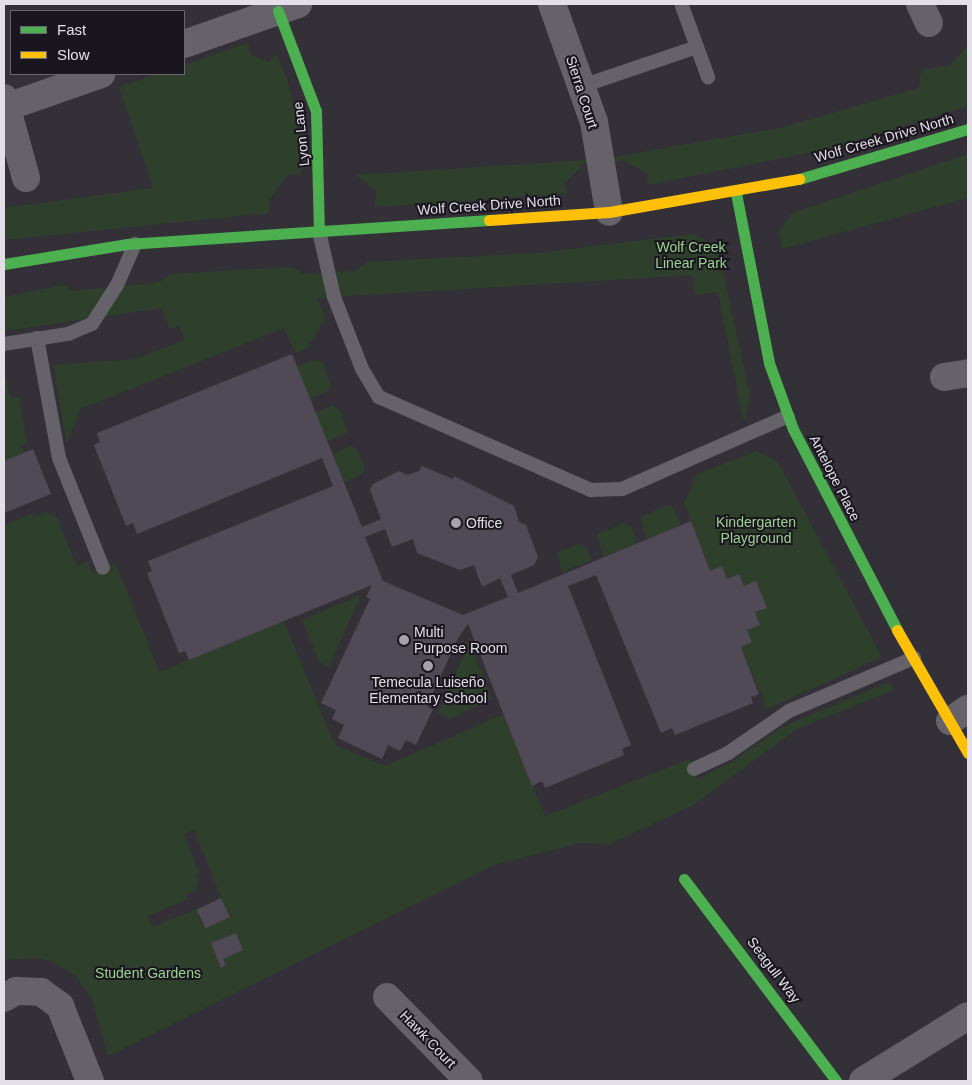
<!DOCTYPE html>
<html>
<head>
<meta charset="utf-8">
<style>
	body { margin:0 }
	#map { position:relative; width:972px; height:1085px; overflow:hidden; background:#333038; font-family:Helvetica,sans-serif }
	div>[style] { position:absolute }
	.green>* { inset:0; background:#2e402b }
	.building>* { inset:0; background:#504a56; transform-origin:0 0 }
	.lane>* { height:14px; margin:-7px; padding:0 7px; transform-origin:7px; border-radius:7px; background:#656369 }
	.street>* { height:28px; margin:-14px; padding:0 14px; transform-origin:14px; border-radius:14px; background:#656369 }
	.fast>* { height:11px; margin:-5.5px; padding:0 5.5px; transform-origin:5.5px; border-radius:5.5px; background:#4caf50 }
	.slow>* { height:11px; margin:-5.5px; padding:0 5.5px; transform-origin:5.5px; border-radius:5.5px; background:#ffc107 }
	.dots>* { width:14px; height:14px; translate:-50% -50%; box-sizing:border-box; border:2px solid #19161e; border-radius:50% }
	span { translate:-50% -50%; white-space:nowrap; text-align:center; line-height:1.15; -webkit-text-stroke:4px #19161e; paint-order:stroke }
	.street-label { font-size:14px; color:#e2dfe9 }
	.park-label { font-size:14px; color:#9cd390 }
	.poi-label { font-size:14px; color:#e2dfe9 }
	.left { translate:0 -50%; text-align:left }
	.frame { position:absolute; inset:0; border:5px solid #e2dfe9; pointer-events:none }
	.legend { position:absolute; left:10px; top:10px; width:175px; height:65px; box-sizing:border-box; background:#19161e; border:1px solid #69666f; margin:0; padding:6px 9px; list-style:none; font-size:15px; color:#e2dfe9 }
	.legend li { display:flex; align-items:center; gap:10px; height:25px }
	.legend b { width:25px; border:1px solid #69666f }
</style>
</head>
<body>
<div id="map">
	<div class="green">
		<div style="clip-path:polygon(248px 43px,251px 55px,269px 62px,276px 53px,287px 78px,300px 135px,301px 175px,288px 174px,269px 200px,269px 213px,4px 240px,4px 208px,153px 188px,119px 87px,157px 74px,184px 74px,184px 65px)"></div>
		<div style="clip-path:polygon(968px 46px,968px 106px,829px 149px,648px 185px,647px 173px,622px 160px,614px 162px,614px 157px,780px 128px,919px 88px,921px 70px,950px 66px)"></div>
		<div style="clip-path:polygon(968px 154px,968px 198px,782px 249px,779px 232px,792px 213px)"></div>
		<div style="clip-path:polygon(588px 160px,565px 183px,567px 193px,485px 200px,375px 207px,376px 191px,356px 175px)"></div>
		<div style="clip-path:polygon(695px 234px,718px 249px,750px 395px,744px 424px,718px 292px,695px 295px,693px 275px,317px 298px,325px 317px,308px 348px,295px 353px,284px 328px,149px 382px,80px 409px,67px 444px,53px 365px,136px 359px,184px 340px,179px 326px,169px 329px,162px 308px,4px 331px,4px 297px,63px 285px,73px 291px,158px 283px,171px 274px,290px 267px,304px 274px,355px 271px,367px 262px,537px 253px)"></div>
		<div style="clip-path:polygon(313px 360px,322px 361px,331px 385px,328px 391px,309px 399px,297px 367px)"></div>
		<div style="clip-path:polygon(5px 373px,10px 398px,19px 397px,27px 444px,22px 446px,24px 453px,4px 461px)"></div>
		<div style="clip-path:polygon(333px 406px,340px 410px,348px 432px,326px 442px,314px 412px)"></div>
		<div style="clip-path:polygon(351px 446px,357px 449px,365px 468px,361px 475px,344px 482px,333px 454px)"></div>
		<div style="clip-path:polygon(757px 451px,778px 462px,882px 657px,767px 709px,741px 647px,752px 642px,747px 630px,759px 625px,755px 612px,766px 608px,744px 586px,739px 574px,727px 579px,710px 571px,684px 502px,697px 474px)"></div>
		<div style="clip-path:polygon(667px 505px,674px 508px,680px 526px,646px 539px,641px 517px)"></div>
		<div style="clip-path:polygon(evenodd,46px 512px,57px 518px,77px 566px,87px 561px,92px 573px,115px 563px,160px 672px,284px 621px,335px 745px,385px 766px,504px 714px,545px 816px,690px 759px,697px 779px,732px 762px,782px 727px,889px 682px,894px 690px,797px 729px,693px 805px,610px 844px,579px 843px,494px 865px,108px 1056px,92px 999px,76px 976px,51px 961px,35px 958px,4px 960px,4px 525px,33px 513px,35px 517px,46px 512px,194px 830px,229px 917px,204px 928px,196px 909px,153px 927px,148px 916px,188px 899px,186px 895px,195px 891px,198px 882px,195px 875px,199px 873px,184px 834px,194px 830px,46px 512px,236px 933px,243px 950px,223px 959px,226px 965px,221px 967px,211px 943px,236px 933px)"></div>
		<div style="clip-path:polygon(625px 523px,632px 528px,637px 543px,603px 557px,597px 534px)"></div>
		<div style="clip-path:polygon(580px 544px,586px 547px,591px 561px,562px 572px,557px 552px)"></div>
		<div style="clip-path:polygon(361px 595px,329px 667px,319px 662px,302px 620px)"></div>
		<div style="clip-path:polygon(470px 641px,491px 699px,450px 719px,438px 713px)"></div>
	</div>
	<div class="building">
		<div style="clip-path:polygon(evenodd,292px 354px,362px 527px,381px 519px,370px 490px,373px 484px,399px 471px,407px 475px,419px 471px,422px 466px,453px 479px,454px 476px,514px 506px,519px 522px,526px 525px,538px 557px,534px 565px,511px 575px,518px 593px,691px 521px,710px 571px,722px 566px,727px 579px,739px 574px,744px 586px,756px 581px,767px 608px,755px 612px,760px 625px,747px 630px,752px 642px,741px 647px,759px 694px,751px 697px,753px 703px,675px 735px,672px 728px,661px 733px,596px 575px,568px 586px,631px 745px,622px 749px,624px 755px,545px 788px,542px 781px,532px 786px,468px 624px,458px 638px,427px 706px,433px 709px,416px 745px,406px 740px,400px 751px,388px 745px,382px 759px,338px 738px,344px 725px,332px 719px,336px 710px,321px 703px,370px 599px,366px 597px,372px 585px,189px 660px,185px 651px,179px 653px,147px 573px,152px 571px,148px 561px,333px 486px,322px 458px,137px 534px,133px 523px,126px 526px,94px 445px,100px 442px,97px 433px,292px 354px,385px 529px,392px 547px,413px 539px,417px 553px,460px 570px,474px 565px,482px 587px,500px 578px,508px 597px,463px 615px,383px 581px,365px 537px,385px 529px)"></div>
		<div style="clip-path:polygon(33px 449px,51px 494px,4px 513px,4px 461px)"></div>
		<div style="left:221px;top:898px;width:21px;height:27px;rotate:65deg"></div>
		<div style="clip-path:polygon(236px 933px,243px 950px,223px 959px,226px 965px,221px 968px,211px 943px)"></div>
	</div>
	<div class="lane">
		<div style="left:682px;top:6px;width:76px;rotate:69.9deg"></div>
		<div style="left:582px;top:86px;width:121px;rotate:-18.7deg"></div>
		<div style="left:319px;top:231px;width:68px;rotate:77.2deg"></div>
		<div style="left:334px;top:297px;width:77px;rotate:68.7deg"></div>
		<div style="left:362px;top:369px;width:33px;rotate:59deg"></div>
		<div style="left:379px;top:397px;width:232px;rotate:23.7deg"></div>
		<div style="left:591px;top:490px;width:31px;rotate:-2deg"></div>
		<div style="left:622px;top:489px;width:181px;rotate:-23.7deg"></div>
		<div style="left:37px;top:338px;width:122px;rotate:79.6deg"></div>
		<div style="left:59px;top:458px;width:118px;rotate:68.2deg"></div>
		<div style="left:4px;top:344px;width:65px;rotate:-8.9deg"></div>
		<div style="left:68px;top:334px;width:26px;rotate:-23deg"></div>
		<div style="left:92px;top:324px;width:46px;rotate:-57.3deg"></div>
		<div style="left:117px;top:285px;width:45px;rotate:-66.3deg"></div>
		<div style="left:694px;top:769px;width:38px;rotate:-25deg"></div>
		<div style="left:728px;top:753px;width:74px;rotate:-34.5deg"></div>
		<div style="left:789px;top:711px;width:136px;rotate:-23deg"></div>
	</div>
	<div class="street">
		<div style="left:552px;top:4px;width:125px;rotate:70.4deg"></div>
		<div style="left:594px;top:122px;width:91px;rotate:80.5deg"></div>
		<div style="left:920px;top:4px;width:21px;rotate:65deg"></div>
		<div style="left:184px;top:44px;width:121px;rotate:-19.3deg"></div>
		<div style="left:4px;top:98px;width:83px;rotate:74.6deg"></div>
		<div style="left:7px;top:107px;width:100px;rotate:-19.3deg"></div>
		<div style="left:944px;top:377px;width:24px;rotate:-9deg"></div>
		<div style="left:950px;top:721px;width:22px;rotate:-34deg"></div>
		<div style="left:387px;top:997px;width:117px;rotate:45.7deg"></div>
		<div style="left:4px;top:998px;width:14px;rotate:-30deg"></div>
		<div style="left:16px;top:991px;width:25px;rotate:2deg"></div>
		<div style="left:41px;top:992px;width:24px;rotate:36deg"></div>
		<div style="left:60px;top:1006px;width:81px;rotate:68.2deg"></div>
		<div style="left:863px;top:1081px;width:123px;rotate:-31.8deg"></div>
	</div>
	<div class="fast">
		<div style="left:278px;top:11px;width:107px;rotate:69.2deg"></div>
		<div style="left:316px;top:111px;width:120px;rotate:88.6deg"></div>
		<div style="left:799px;top:179px;width:176px;rotate:-16.5deg"></div>
		<div style="left:736px;top:193px;width:173px;rotate:79deg"></div>
		<div style="left:769px;top:363px;width:70px;rotate:70deg"></div>
		<div style="left:793px;top:429px;width:226px;rotate:62.6deg"></div>
		<div style="left:4px;top:264px;width:125px;rotate:-9.2deg"></div>
		<div style="left:127px;top:244px;width:363px;rotate:-3.8deg"></div>
		<div style="left:684px;top:879px;width:253px;rotate:53deg"></div>
	</div>
	<div class="slow">
		<div style="left:489px;top:220px;width:120px;rotate:-3.8deg"></div>
		<div style="left:609px;top:212px;width:193px;rotate:-9.9deg"></div>
		<div style="left:897px;top:630px;width:142px;rotate:60deg"></div>
	</div>
	<div class="dots">
		<div style="left:456px;top:523px;background:#a5a2ab"></div>
		<div style="left:404px;top:640px;background:#a5a2ab"></div>
		<div style="left:428px;top:666px;background:#a5a2ab"></div>
	</div>
	<div class="street-label">
		<span style="left:582px;top:92px;rotate:72deg">Sierra Court</span>
		<span style="left:301px;top:134px;rotate:-96deg">Lyon Lane</span>
		<span style="left:884px;top:138px;rotate:-16deg">Wolf Creek Drive North</span>
		<span style="left:489px;top:205px;rotate:-4deg">Wolf Creek Drive North</span>
		<span style="left:835px;top:478px;rotate:63deg">Antelope Place</span>
		<span style="left:774px;top:970px;rotate:53deg">Seagull Way</span>
		<span style="left:428px;top:1039px;rotate:46deg">Hawk Court</span>
	</div>
	<div class="park-label">
		<span style="left:691px;top:255px">Wolf Creek<br>Linear Park</span>
		<span style="left:756px;top:530px">Kindergarten<br>Playground</span>
		<span style="left:148px;top:973px">Student Gardens</span>
	</div>
	<div class="poi-label">
		<span class="left" style="left:466px;top:523px">Office</span>
		<span class="left" style="left:414px;top:640px">Multi<br>Purpose Room</span>
		<span style="left:428px;top:690px">Temecula Luiseño<br>Elementary School</span>
	</div>
	<div class="frame"></div>
	<ul class="legend">
	<li><b style="height:6px;background:#4caf50"></b>Fast</li>
	<li><b style="height:6px;background:#ffc107"></b>Slow</li>
	</ul>
</div>
</body>
</html>
